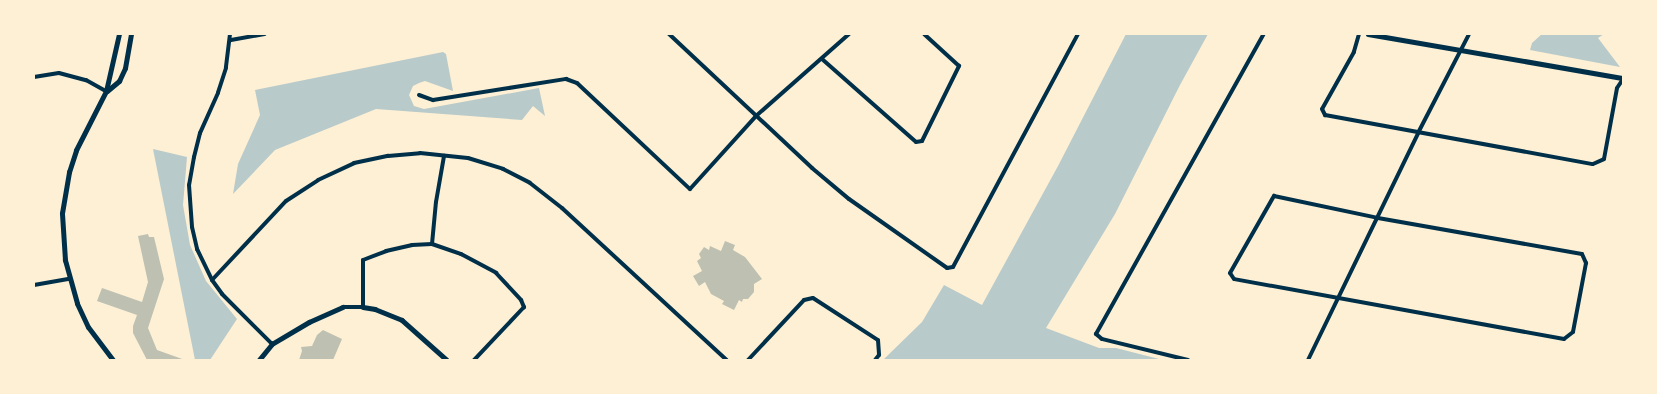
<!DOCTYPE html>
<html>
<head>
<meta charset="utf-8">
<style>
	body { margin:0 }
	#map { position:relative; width:1657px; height:394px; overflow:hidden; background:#fdf0d5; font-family:"PT Sans Narrow",sans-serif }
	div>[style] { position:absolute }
	.green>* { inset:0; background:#b9caca }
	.building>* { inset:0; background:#bec0b2 }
	.minor>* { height:4px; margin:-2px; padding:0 2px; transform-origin:2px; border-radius:2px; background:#003049 }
	.tertiary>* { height:4.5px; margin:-2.25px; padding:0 2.25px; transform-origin:2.25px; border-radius:2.25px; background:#003049 }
	.secondary>* { height:5px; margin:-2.5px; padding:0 2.5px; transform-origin:2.5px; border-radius:2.5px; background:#003049 }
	span { translate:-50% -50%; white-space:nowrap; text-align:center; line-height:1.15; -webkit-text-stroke:4px #fdf0d5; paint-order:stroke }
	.frame { position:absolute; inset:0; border:35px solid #fdf0d5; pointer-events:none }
</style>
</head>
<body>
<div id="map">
	<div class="green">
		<div style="clip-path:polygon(1126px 34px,1208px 34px,1180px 85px,1115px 214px,1046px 328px,1099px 348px,1116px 348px,1163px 360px,883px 360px,922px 322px,944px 285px,982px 305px,1058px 166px)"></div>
		<div style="clip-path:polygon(1542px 34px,1604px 34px,1598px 38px,1620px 67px,1530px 50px,1532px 43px)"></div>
		<div style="clip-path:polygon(443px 52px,446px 54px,453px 91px,425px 81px,419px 83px,413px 86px,409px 95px,414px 106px,424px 109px,539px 88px,545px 116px,533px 106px,522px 120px,376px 109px,275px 150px,233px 194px,238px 164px,260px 115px,255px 90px)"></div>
		<div style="clip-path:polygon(153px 149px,187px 157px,183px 205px,190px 245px,206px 281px,237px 319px,210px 360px,195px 360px)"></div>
	</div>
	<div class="building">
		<div style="clip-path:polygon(148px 234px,149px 237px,154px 237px,164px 279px,148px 328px,157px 350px,185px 360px,147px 360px,133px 333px,133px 326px,137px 315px,97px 301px,102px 288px,142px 302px,148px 282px,138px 236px)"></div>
		<div style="clip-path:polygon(725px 241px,735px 245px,733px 250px,745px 257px,762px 279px,754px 284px,754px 292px,748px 299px,743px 299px,742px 302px,739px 300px,734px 310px,722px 304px,724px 301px,711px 294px,705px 282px,699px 286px,693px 276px,702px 271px,697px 261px,701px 258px,699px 254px,704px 247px,709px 250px,710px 246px,721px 251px)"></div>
		<div style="clip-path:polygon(323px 330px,342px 339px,333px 360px,299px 360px,302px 351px,301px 347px,312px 346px,317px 335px)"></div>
	</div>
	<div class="minor">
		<div style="left:230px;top:34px;width:34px;rotate:97deg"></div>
		<div style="left:226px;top:68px;width:26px;rotate:108deg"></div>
		<div style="left:218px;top:93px;width:44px;rotate:114.2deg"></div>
		<div style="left:200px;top:133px;width:25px;rotate:104deg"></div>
		<div style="left:194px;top:157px;width:28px;rotate:100deg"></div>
		<div style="left:189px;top:185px;width:42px;rotate:85.9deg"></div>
		<div style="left:192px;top:227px;width:23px;rotate:77deg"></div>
		<div style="left:197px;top:249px;width:34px;rotate:64deg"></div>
		<div style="left:212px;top:280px;width:17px;rotate:54deg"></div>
		<div style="left:222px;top:294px;width:71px;rotate:45deg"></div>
		<div style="left:669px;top:34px;width:196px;rotate:43.1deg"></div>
		<div style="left:812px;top:168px;width:48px;rotate:40deg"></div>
		<div style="left:849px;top:199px;width:120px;rotate:35.1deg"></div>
		<div style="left:947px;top:268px;width:6px;rotate:-9deg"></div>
		<div style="left:953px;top:267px;width:264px;rotate:-61.8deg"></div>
		<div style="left:1359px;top:34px;width:19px;rotate:106deg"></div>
		<div style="left:1354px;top:52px;width:65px;rotate:119.3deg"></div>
		<div style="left:1322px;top:109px;width:7px;rotate:63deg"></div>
		<div style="left:1325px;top:115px;width:272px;rotate:10.4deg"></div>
		<div style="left:1593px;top:164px;width:12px;rotate:-24deg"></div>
		<div style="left:1604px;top:159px;width:72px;rotate:-79.6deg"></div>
		<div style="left:1617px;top:88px;width:11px;rotate:-56deg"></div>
		<div style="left:231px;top:40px;width:34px;rotate:-10deg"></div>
		<div style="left:822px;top:59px;width:125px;rotate:41.4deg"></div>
		<div style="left:916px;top:142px;width:6px;rotate:-9deg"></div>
		<div style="left:922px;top:141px;width:84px;rotate:-63.7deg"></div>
		<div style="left:959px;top:66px;width:47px;rotate:-137.6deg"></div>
		<div style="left:34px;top:77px;width:25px;rotate:-9deg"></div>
		<div style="left:59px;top:73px;width:28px;rotate:15deg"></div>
		<div style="left:86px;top:80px;width:23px;rotate:29deg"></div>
		<div style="left:419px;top:95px;width:15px;rotate:20deg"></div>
		<div style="left:433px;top:100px;width:135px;rotate:-9deg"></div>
		<div style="left:566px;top:79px;width:12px;rotate:20deg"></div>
		<div style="left:577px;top:83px;width:155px;rotate:43.2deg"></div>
		<div style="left:690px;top:189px;width:98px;rotate:-47.9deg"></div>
		<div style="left:756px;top:116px;width:124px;rotate:-41.4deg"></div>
		<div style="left:1274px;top:196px;width:106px;rotate:11.9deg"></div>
		<div style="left:1378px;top:218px;width:207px;rotate:10deg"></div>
		<div style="left:1582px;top:254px;width:10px;rotate:66deg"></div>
		<div style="left:1586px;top:263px;width:70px;rotate:100.7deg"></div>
		<div style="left:1573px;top:332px;width:11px;rotate:142deg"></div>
		<div style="left:1564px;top:339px;width:335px;rotate:-169.7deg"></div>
		<div style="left:1234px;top:279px;width:7px;rotate:-124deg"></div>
		<div style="left:1230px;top:273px;width:89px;rotate:-60.3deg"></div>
		<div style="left:432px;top:244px;width:42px;rotate:-84.6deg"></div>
		<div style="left:436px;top:202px;width:47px;rotate:-80.1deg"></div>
		<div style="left:212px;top:280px;width:108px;rotate:-46.9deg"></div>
		<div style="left:286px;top:201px;width:38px;rotate:-33deg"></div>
		<div style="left:318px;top:180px;width:40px;rotate:-25deg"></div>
		<div style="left:354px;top:163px;width:35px;rotate:-12deg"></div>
		<div style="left:388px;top:156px;width:32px;rotate:-5deg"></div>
		<div style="left:420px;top:153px;width:48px;rotate:5.9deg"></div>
		<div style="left:468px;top:158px;width:37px;rotate:17deg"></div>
		<div style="left:503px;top:169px;width:30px;rotate:27deg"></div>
		<div style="left:530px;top:183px;width:41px;rotate:38deg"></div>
		<div style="left:562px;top:208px;width:224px;rotate:42.7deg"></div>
		<div style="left:34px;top:285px;width:36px;rotate:-10deg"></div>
		<div style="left:363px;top:307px;width:47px;rotate:-90deg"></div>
		<div style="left:363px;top:260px;width:25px;rotate:-21deg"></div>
		<div style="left:386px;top:251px;width:27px;rotate:-13deg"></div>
		<div style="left:412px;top:245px;width:20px;rotate:-3deg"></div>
		<div style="left:432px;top:244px;width:31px;rotate:19deg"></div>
		<div style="left:461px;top:254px;width:40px;rotate:28deg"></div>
		<div style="left:496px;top:273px;width:37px;rotate:47deg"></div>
		<div style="left:521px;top:300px;width:8px;rotate:67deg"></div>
		<div style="left:524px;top:307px;width:73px;rotate:133.3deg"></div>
		<div style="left:748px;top:360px;width:82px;rotate:-47deg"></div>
		<div style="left:804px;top:300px;width:9px;rotate:-13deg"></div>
		<div style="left:813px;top:298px;width:77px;rotate:32.9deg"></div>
		<div style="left:878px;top:340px;width:15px;rotate:86deg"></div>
		<div style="left:879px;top:355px;width:6px;rotate:129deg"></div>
		<div style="left:1188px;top:360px;width:89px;rotate:-166.3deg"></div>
		<div style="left:1102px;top:339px;width:8px;rotate:-140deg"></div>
		<div style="left:1096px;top:334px;width:344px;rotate:-60.8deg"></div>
		<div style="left:1308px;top:360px;width:252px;rotate:-64.1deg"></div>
		<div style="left:1418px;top:133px;width:111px;rotate:-62.7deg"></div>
	</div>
	<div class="tertiary">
		<div style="left:1368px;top:34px;width:259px;rotate:9.8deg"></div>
		<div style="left:259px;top:360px;width:21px;rotate:-51deg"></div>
		<div style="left:272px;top:344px;width:43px;rotate:-30.7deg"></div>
		<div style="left:309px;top:322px;width:37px;rotate:-24deg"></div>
		<div style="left:343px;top:307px;width:20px"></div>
		<div style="left:363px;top:307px;width:12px;rotate:9deg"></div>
		<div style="left:375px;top:309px;width:29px;rotate:22deg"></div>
		<div style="left:402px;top:320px;width:60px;rotate:41.6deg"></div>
	</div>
	<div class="secondary">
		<div style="left:107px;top:91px;width:16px;rotate:-40deg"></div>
		<div style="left:119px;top:81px;width:14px;rotate:-65deg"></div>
		<div style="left:125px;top:68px;width:35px;rotate:-80deg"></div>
		<div style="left:113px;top:360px;width:41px;rotate:-127.1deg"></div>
		<div style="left:88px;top:327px;width:26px;rotate:-115deg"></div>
		<div style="left:77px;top:303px;width:45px;rotate:-105.6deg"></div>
		<div style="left:65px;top:260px;width:47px;rotate:-93.7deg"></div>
		<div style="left:62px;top:213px;width:42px;rotate:-80.3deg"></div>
		<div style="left:69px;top:172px;width:23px;rotate:-72deg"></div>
		<div style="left:76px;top:150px;width:66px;rotate:-63deg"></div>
		<div style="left:106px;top:91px;width:58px;rotate:-77.2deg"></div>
	</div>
	<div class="frame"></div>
</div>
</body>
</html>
